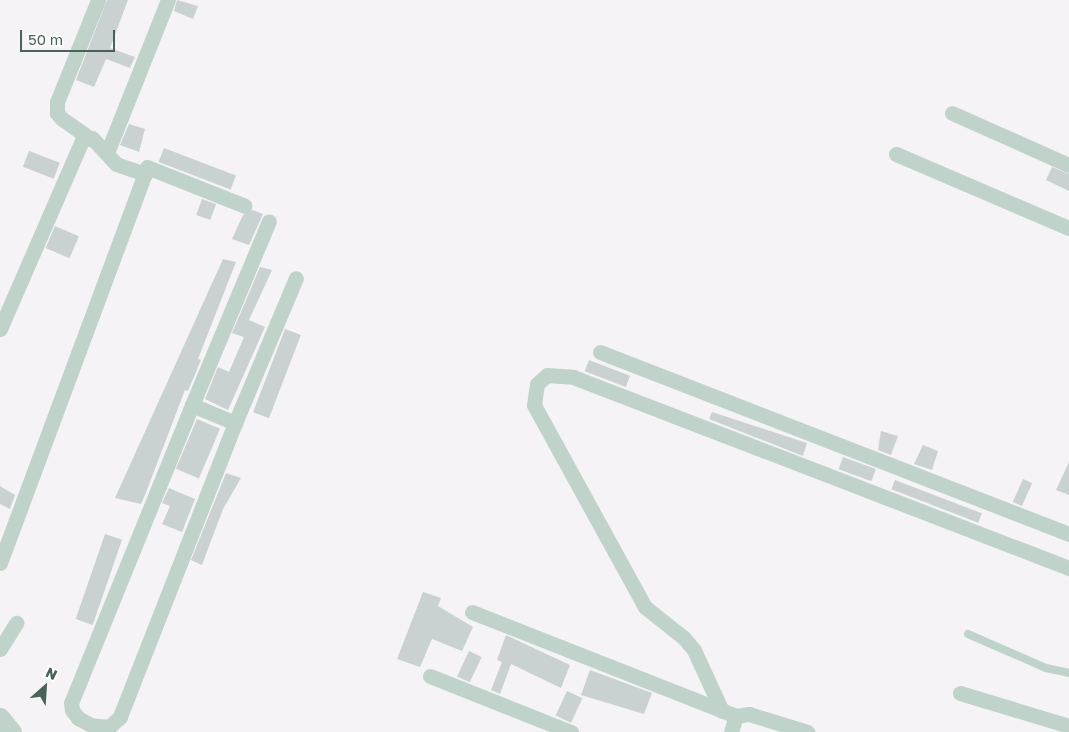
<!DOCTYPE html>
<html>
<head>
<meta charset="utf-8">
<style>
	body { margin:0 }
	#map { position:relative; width:1069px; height:732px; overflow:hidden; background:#f5f3f5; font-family:"Golos Text",sans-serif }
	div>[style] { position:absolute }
	.building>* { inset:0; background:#c9d2d1; transform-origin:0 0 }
	.service>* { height:8px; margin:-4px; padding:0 4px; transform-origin:4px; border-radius:4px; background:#c0d3cb }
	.minor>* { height:15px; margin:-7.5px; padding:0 7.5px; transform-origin:7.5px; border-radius:7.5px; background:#c0d3cb }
	.tertiary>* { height:19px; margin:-9.5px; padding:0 9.5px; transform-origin:9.5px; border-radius:9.5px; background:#c0d3cb }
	span { translate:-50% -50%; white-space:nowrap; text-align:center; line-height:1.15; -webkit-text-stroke:4.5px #fff; paint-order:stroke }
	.north { position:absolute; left:20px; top:662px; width:50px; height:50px; -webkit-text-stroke:4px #fff; paint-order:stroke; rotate:26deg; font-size:14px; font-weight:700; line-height:20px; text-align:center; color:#486358 }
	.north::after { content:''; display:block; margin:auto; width:18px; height:22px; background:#486358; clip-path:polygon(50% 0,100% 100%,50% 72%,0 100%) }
	.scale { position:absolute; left:20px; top:30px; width:95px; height:22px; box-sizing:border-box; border:2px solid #486358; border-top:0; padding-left:6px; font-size:15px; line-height:18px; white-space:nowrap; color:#486358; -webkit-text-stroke:4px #fff; paint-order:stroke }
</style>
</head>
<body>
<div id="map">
	<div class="building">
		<div style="clip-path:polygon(107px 0,128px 0,110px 48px,135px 57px,130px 68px,106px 59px,94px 87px,76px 80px)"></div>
		<div style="clip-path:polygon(177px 0,198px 6px,193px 19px,174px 11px)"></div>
		<div style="clip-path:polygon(129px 124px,145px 129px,139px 152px,120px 145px)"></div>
		<div style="left:164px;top:148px;width:77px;height:15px;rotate:21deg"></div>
		<div style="left:29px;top:151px;width:33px;height:17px;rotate:21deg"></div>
		<div style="clip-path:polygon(1052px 167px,1069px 174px,1069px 191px,1046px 180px)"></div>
		<div style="left:202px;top:199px;width:15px;height:17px;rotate:20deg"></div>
		<div style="clip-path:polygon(253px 210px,263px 214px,249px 245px,232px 239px,243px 215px)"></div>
		<div style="left:55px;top:226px;width:26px;height:24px;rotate:23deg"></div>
		<div style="clip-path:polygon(223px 259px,236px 262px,198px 359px,201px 360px,188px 391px,185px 390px,145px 495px,141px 504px,115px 498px)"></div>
		<div style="clip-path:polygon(260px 267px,272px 270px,249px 320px,265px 327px,228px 410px,205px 399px,218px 367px,229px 372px,244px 337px,232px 333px)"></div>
		<div style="left:285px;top:329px;width:17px;height:89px;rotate:21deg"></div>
		<div style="left:589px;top:360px;width:44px;height:12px;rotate:21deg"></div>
		<div style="clip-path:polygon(712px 412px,807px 443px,803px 456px,709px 419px)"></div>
		<div style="left:197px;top:419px;width:25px;height:54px;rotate:23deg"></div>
		<div style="clip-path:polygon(881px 431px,898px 436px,891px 455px,878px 450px)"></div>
		<div style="clip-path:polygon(923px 445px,938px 451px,932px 470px,914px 464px)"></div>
		<div style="left:843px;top:457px;width:35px;height:13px;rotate:20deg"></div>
		<div style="clip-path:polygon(1069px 462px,1069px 495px,1056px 490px)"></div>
		<div style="clip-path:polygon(226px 473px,241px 478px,223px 509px,202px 565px,191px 560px)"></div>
		<div style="left:1023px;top:479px;width:10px;height:25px;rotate:24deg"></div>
		<div style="left:895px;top:480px;width:93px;height:10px;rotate:21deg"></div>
		<div style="clip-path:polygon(0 486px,15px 495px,10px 509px,0 504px)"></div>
		<div style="clip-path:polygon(169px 488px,195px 499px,182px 532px,162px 524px,170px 506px,162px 503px)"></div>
		<div style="left:105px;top:534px;width:18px;height:90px;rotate:19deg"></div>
		<div style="clip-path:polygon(423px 592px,441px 598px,438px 606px,473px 627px,462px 651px,432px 639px,420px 667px,397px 659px)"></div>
		<div style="clip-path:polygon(506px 635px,570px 665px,561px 688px,511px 664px,500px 694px,491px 690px,502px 662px,497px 660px)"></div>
		<div style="left:469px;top:651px;width:14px;height:28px;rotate:25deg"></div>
		<div style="clip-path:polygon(590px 670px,652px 693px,644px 714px,581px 695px)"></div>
		<div style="left:567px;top:691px;width:17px;height:27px;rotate:25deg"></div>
	</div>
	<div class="service">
		<div style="left:968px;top:634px;width:85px;rotate:23.6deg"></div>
		<div style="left:1046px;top:668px;width:24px;rotate:12deg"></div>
	</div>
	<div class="minor">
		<div style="left:952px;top:113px;width:128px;rotate:24deg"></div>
		<div style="left:88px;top:137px;width:32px;rotate:-145deg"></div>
		<div style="left:62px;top:119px;width:8px;rotate:-130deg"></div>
		<div style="left:57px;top:113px;width:11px;rotate:-90deg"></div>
		<div style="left:57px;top:102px;width:110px;rotate:-68.1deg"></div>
		<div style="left:107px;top:153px;width:165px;rotate:-68.3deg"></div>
		<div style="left:896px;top:154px;width:188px;rotate:23.2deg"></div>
		<div style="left:0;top:329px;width:206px;rotate:-66.5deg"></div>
		<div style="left:82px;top:140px;width:10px;rotate:-11deg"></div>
		<div style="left:92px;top:138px;width:35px;rotate:47deg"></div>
		<div style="left:116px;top:164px;width:31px;rotate:19deg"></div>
		<div style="left:600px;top:352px;width:503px;rotate:21.21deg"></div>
		<div style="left:192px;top:405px;width:47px;rotate:22.7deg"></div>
		<div style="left:235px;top:423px;width:316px;rotate:111.4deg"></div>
		<div style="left:120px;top:717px;width:15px;rotate:138deg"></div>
		<div style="left:109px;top:727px;width:18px;rotate:-174deg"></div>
		<div style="left:91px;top:725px;width:15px;rotate:-152deg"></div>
		<div style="left:78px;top:718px;width:10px;rotate:-127deg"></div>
		<div style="left:72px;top:710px;width:7px;rotate:-98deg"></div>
		<div style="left:71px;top:703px;width:322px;rotate:-67.9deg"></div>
		<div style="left:192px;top:405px;width:199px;rotate:-67.3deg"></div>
		<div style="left:235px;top:423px;width:157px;rotate:-67.2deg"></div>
		<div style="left:0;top:563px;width:422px;rotate:-69.6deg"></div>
		<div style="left:147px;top:167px;width:105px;rotate:21.7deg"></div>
		<div style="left:472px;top:612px;width:284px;rotate:21.5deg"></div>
		<div style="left:0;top:649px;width:31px;rotate:-58deg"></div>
		<div style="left:430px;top:676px;width:152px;rotate:21.7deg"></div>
		<div style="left:960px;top:693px;width:114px;rotate:16.8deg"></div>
		<div style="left:722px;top:711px;width:67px;rotate:-114.7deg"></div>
		<div style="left:694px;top:650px;width:16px;rotate:-130deg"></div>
		<div style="left:684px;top:638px;width:50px;rotate:-141.5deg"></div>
		<div style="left:645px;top:607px;width:230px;rotate:-118.8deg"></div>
		<div style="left:534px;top:405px;width:21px;rotate:-82deg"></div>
		<div style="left:537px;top:384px;width:13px;rotate:-42deg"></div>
		<div style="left:547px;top:375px;width:26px;rotate:4deg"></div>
		<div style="left:573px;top:377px;width:532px;rotate:21.06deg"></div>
		<div style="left:731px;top:732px;width:17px;rotate:-73deg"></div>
		<div style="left:736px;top:716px;width:13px;rotate:-9deg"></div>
		<div style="left:749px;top:714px;width:61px;rotate:17.2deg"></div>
	</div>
	<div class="tertiary">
		<div style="left:0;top:717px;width:19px;rotate:51deg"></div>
	</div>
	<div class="north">N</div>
	<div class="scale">50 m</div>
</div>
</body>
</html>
